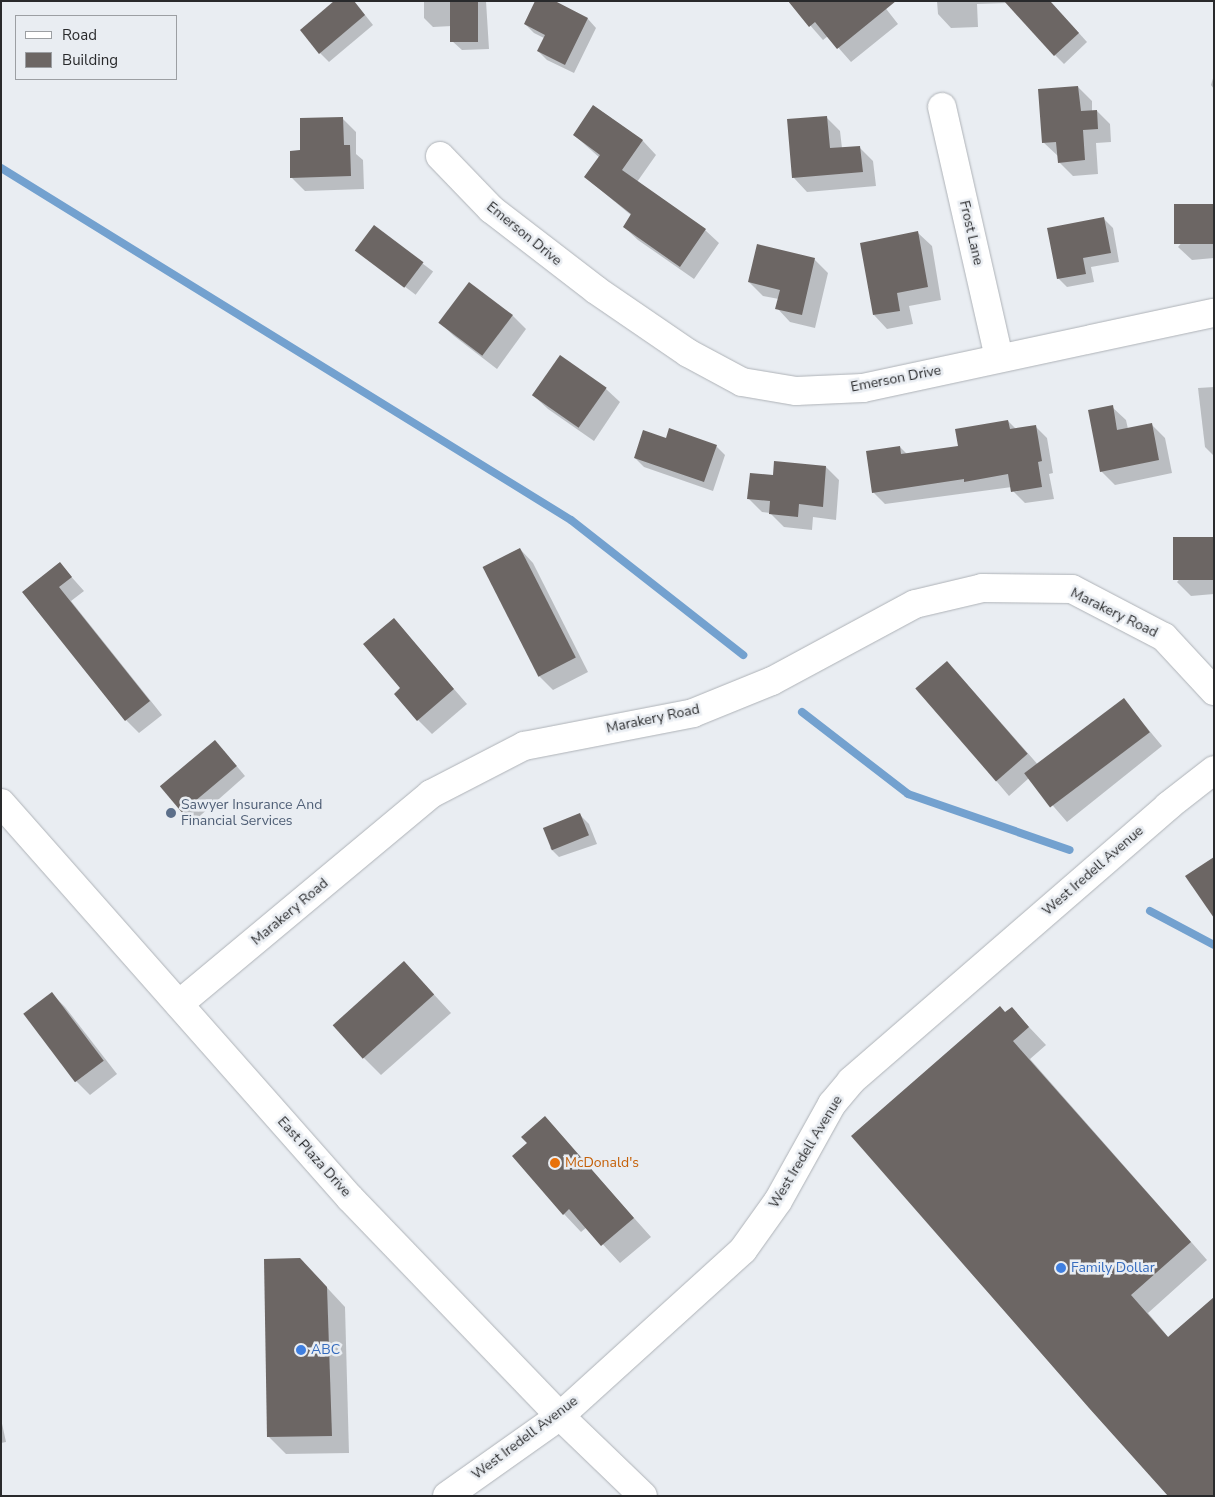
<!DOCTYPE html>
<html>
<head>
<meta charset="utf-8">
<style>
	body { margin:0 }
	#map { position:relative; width:1215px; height:1497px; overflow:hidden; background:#e9edf2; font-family:"Nunito Sans",sans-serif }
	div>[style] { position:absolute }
	.shadow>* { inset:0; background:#0003; transform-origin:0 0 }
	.stream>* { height:8px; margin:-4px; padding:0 4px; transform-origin:4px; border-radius:4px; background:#73a1cf }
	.building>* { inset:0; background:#6c6664; transform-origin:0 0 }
	.roads { filter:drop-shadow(0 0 1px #aeb2b7) drop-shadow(0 0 1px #aeb2b7) }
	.minor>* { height:28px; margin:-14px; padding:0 14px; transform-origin:14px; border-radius:14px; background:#fff }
	.major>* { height:28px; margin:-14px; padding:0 14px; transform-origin:14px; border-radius:14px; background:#fff }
	.dots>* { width:14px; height:14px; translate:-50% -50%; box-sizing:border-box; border:2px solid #e9edf2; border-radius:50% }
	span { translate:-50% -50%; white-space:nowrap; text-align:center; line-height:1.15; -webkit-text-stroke:5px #e9edf2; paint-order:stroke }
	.street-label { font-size:14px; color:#292a2c }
	.service-label { font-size:14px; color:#4e5e75 }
	.left { translate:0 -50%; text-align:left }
	.food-label { font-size:14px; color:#c56008 }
	.shop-label { font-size:14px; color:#366cbe }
	.frame { position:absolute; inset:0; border:2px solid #292a2c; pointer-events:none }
	.legend { position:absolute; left:15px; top:15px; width:162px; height:65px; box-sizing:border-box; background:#e9edf2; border:1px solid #9c9fa3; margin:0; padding:6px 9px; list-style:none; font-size:15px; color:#292a2c }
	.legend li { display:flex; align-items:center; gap:10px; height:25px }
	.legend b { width:25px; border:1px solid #9c9fa3 }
</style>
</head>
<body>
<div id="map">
	<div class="shadow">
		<div style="clip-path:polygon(354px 1px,373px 25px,329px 62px,320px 53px)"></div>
		<div style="clip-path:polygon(424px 1px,486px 1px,489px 49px,462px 50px,452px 41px,452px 26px,433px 27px,424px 18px)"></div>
		<div style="clip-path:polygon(880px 1px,898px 24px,851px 62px,828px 36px,823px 40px,795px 8px)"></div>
		<div style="clip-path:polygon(937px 1px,1008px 1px,1008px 3px,977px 4px,978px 27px,951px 28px,938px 14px)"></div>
		<div style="clip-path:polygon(1050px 1px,1087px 42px,1064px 64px,1055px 55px)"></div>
		<div style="clip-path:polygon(588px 19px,596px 28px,574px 73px,547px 60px,538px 51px,544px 38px,534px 33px,525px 24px)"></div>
		<div style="clip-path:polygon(1214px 75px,1214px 89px,1211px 85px)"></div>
		<div style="clip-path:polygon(1078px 87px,1092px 101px,1092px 111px,1097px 111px,1110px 124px,1111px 142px,1096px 143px,1098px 174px,1073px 176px,1059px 162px,1058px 156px,1043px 142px)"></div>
		<div style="clip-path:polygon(594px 106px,643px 141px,656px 155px,637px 182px,705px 230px,719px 243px,694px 279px,638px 240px,624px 227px,632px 216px,585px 177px,600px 158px,574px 135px)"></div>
		<div style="clip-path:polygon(826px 117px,840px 131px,842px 148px,859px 147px,873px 161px,876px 186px,807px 192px,794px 178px,788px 120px)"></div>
		<div style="clip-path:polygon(342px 118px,356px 132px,356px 154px,363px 160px,364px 189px,305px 191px,292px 178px,302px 151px)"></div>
		<div style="clip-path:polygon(1214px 205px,1214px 258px,1192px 260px,1178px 247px)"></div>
		<div style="clip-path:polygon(1104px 219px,1113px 228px,1119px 262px,1091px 267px,1094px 282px,1067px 287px,1058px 278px)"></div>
		<div style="left:374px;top:227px;width:74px;height:29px;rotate:37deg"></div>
		<div style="clip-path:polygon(918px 233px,932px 246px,941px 300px,909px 306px,913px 324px,887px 329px,874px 315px)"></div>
		<div style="clip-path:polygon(814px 259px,828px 273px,815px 328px,790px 322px,777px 308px,779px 299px,763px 296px,749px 282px)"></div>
		<div style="clip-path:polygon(469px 283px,513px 316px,526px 329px,497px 369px,454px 336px,440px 323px)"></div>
		<div style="clip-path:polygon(1214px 387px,1214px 456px,1205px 447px,1198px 388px)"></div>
		<div style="clip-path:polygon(606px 389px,620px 402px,594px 441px,548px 409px,534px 396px)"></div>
		<div style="clip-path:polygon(1112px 407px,1126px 420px,1128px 429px,1151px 424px,1165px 438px,1172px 473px,1115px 485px,1101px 471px)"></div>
		<div style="clip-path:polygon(1008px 421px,1016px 429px,1035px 426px,1047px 438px,1053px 473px,1049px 474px,1054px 499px,1025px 503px,1013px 491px,1012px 487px,885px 504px,873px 492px,900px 447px,907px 454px,960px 447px)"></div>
		<div style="clip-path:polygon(666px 440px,716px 446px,725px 455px,713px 491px,644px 467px,635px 458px)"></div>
		<div style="clip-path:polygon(826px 467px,839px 480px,836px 520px,813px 517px,812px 530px,784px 527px,770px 513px,762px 512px,748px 498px,774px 476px)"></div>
		<div style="clip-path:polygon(1214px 539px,1214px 594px,1191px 596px,1177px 582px)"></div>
		<div style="clip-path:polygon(520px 549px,533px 563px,588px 672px,553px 690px,539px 676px,484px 567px)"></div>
		<div style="clip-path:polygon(59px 563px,84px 591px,71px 601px,162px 715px,139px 733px,126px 720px,24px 592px)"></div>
		<div style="clip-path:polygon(393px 619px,467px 704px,432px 734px,418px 720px,402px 688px)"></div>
		<div style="clip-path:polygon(960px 676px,1040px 767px,1124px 700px,1162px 746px,1067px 822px,1029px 778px,1009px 796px,917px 688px)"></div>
		<div style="clip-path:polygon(224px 751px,245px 776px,193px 822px,162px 787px)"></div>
		<div style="clip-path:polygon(580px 815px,589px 824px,597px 844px,559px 857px,550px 848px)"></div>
		<div style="clip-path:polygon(404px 962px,451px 1013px,381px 1075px,363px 1057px)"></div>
		<div style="clip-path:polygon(52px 994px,65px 1007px,117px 1074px,90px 1095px,76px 1081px,25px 1015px)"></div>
		<div style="clip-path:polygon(1011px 1008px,1046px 1045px,1030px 1059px,1207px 1260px,1148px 1313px,1169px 1338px,1090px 1407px,1006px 1013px)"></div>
		<div style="clip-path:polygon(545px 1118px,651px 1237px,620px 1263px,587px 1227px,581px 1232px,564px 1214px,528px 1143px)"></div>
		<div style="clip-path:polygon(318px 1278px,345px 1307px,349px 1453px,286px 1454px,268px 1436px)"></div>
		<div style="clip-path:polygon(1px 1419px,6px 1442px,1px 1443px)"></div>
	</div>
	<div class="stream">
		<div style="left:1px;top:168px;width:670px;rotate:31.7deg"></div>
		<div style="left:571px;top:520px;width:219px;rotate:38.1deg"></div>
		<div style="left:802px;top:712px;width:134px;rotate:37.7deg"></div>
		<div style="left:908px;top:794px;width:171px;rotate:19.1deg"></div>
		<div style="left:1150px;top:911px;width:72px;rotate:28deg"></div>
	</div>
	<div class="building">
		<div style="clip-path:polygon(334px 1px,354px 1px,365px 15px,319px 54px,300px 30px)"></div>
		<div style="left:450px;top:1px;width:28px;height:41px"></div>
		<div style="clip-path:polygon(535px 1px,555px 1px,588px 18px,565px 65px,537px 51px,545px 35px,524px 24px)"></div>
		<div style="clip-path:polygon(788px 1px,896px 1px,837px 49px,815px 22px,809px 27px)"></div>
		<div style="clip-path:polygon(1004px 1px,1050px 1px,1079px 33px,1054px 56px)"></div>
		<div style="clip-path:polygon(1078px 86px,1081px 111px,1097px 110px,1098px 129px,1083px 130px,1085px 160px,1058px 163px,1056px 142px,1042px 143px,1038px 89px)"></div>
		<div style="clip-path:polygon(593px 105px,643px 140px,622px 170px,706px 229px,680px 267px,623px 227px,631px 214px,584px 177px,600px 155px,573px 135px)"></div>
		<div style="clip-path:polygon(827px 116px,830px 148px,860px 146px,863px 172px,792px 178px,787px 119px)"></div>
		<div style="clip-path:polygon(343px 117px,344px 145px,350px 145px,351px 176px,290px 178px,290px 151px,300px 150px,300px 118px)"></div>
		<div style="left:1214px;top:204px;width:40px;height:40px;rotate:90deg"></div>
		<div style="clip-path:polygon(1104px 217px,1111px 253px,1083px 258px,1086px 274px,1057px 279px,1047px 228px)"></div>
		<div style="left:374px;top:225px;width:62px;height:32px;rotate:37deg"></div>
		<div style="clip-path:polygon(918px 231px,928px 287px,897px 293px,900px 311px,873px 315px,860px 243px)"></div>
		<div style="clip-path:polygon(757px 244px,815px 258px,802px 315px,775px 309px,780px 290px,748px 282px)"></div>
		<div style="left:469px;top:282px;width:55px;height:51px;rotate:37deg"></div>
		<div style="left:560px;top:355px;width:57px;height:49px;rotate:35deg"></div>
		<div style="clip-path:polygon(1113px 405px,1117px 430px,1152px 423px,1159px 460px,1100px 472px,1088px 410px)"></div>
		<div style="clip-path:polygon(1008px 420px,1010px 429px,1036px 425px,1042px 461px,1038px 462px,1042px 487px,1011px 492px,1008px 474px,964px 482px,964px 479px,872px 493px,866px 451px,900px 446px,901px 454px,958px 446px,955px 429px)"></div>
		<div style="clip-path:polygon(669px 428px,717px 445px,704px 482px,634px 458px,643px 430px,666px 438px)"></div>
		<div style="clip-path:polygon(774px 461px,826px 466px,823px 507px,799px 504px,798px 517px,769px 514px,770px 501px,747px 499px,750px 473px,773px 475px)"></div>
		<div style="left:1214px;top:537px;width:43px;height:41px;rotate:90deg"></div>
		<div style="left:520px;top:548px;width:123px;height:42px;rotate:63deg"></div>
		<div style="clip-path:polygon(60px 562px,72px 577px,59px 587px,150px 701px,125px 721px,22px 592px)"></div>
		<div style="clip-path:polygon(394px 618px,454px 689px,417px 721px,394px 694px,400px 688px,363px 644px)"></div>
		<div style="left:947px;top:661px;width:123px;height:42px;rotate:49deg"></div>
		<div style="left:1124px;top:698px;width:43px;height:125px;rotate:53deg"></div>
		<div style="left:215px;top:740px;width:34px;height:72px;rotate:50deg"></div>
		<div style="left:580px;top:813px;width:24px;height:40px;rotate:68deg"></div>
		<div style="clip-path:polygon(1214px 857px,1214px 918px,1185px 876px)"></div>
		<div style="left:404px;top:961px;width:45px;height:96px;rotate:48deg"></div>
		<div style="left:52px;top:992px;width:86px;height:36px;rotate:53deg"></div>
		<div style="clip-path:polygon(1000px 1006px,1005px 1012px,1012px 1007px,1029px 1027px,1013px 1041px,1191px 1242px,1131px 1295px,1168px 1337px,1214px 1297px,1214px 1496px,1168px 1496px,1089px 1408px,851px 1136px)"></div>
		<div style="clip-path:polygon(545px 1116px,634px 1218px,601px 1246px,569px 1209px,563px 1215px,512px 1156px,527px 1143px,521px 1137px)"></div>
		<div style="clip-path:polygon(300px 1258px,327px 1287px,332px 1436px,267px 1437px,264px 1259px)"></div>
	</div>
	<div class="roads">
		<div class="minor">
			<div style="left:942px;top:107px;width:257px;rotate:77.2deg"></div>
			<div style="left:440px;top:156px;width:74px;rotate:46.1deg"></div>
			<div style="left:491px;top:209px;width:133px;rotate:37.6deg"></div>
			<div style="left:596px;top:290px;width:112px;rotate:34.4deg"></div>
			<div style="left:688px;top:353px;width:61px;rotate:28.2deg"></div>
			<div style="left:742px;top:382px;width:55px;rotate:9.5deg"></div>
			<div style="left:796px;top:391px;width:67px;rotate:-2.6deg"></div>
			<div style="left:863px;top:388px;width:359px;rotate:-12.1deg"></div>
			<div style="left:179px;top:1004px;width:328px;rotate:-39.8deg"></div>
			<div style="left:431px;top:794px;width:105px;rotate:-27.3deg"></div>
			<div style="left:524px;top:746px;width:172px;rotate:-11deg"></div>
			<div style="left:693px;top:713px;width:85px;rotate:-22.1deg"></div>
			<div style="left:772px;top:681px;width:162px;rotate:-28.3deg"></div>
			<div style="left:915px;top:604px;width:69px;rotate:-13.4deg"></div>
			<div style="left:982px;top:588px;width:90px;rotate:0.6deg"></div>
			<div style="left:1072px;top:589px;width:104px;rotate:27.6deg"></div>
			<div style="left:1164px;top:637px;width:74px;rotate:47.2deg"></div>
			<div style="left:560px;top:1416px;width:247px;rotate:-42.2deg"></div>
			<div style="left:743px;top:1250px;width:60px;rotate:-54.5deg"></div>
			<div style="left:778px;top:1201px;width:111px;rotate:-60.9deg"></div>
			<div style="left:832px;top:1104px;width:30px;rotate:-50deg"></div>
			<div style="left:851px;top:1081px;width:420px;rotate:-40.9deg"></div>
			<div style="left:1168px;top:806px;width:58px;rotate:-38deg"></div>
		</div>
		<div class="major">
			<div style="left:1px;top:803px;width:527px;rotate:48.54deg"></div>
			<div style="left:350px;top:1198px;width:303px;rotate:46.1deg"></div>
			<div style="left:560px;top:1416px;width:115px;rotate:43.9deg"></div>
			<div style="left:447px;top:1496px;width:138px;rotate:-35.3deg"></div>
		</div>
	</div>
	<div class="dots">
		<div style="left:171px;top:813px;background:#5c6f8a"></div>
		<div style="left:555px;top:1163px;background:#e8710a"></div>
		<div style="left:1061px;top:1268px;background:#3f7fe0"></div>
		<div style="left:301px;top:1350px;background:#3f7fe0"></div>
	</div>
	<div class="street-label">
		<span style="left:971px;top:233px;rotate:77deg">Frost Lane</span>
		<span style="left:524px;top:234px;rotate:39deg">Emerson Drive</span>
		<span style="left:896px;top:379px;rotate:-11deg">Emerson Drive</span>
		<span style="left:1114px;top:613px;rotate:26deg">Marakery Road</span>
		<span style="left:653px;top:719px;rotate:-12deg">Marakery Road</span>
		<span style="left:1093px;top:871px;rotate:-41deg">West Iredell Avenue</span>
		<span style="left:290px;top:912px;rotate:-40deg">Marakery Road</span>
		<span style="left:806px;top:1152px;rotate:-59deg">West Iredell Avenue</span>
		<span style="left:314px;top:1157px;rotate:48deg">East Plaza Drive</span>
		<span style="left:525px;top:1438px;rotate:-37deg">West Iredell Avenue</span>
	</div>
	<div class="service-label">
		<span class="left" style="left:181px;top:813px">Sawyer Insurance And<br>Financial Services</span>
	</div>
	<div class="food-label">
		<span class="left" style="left:565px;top:1163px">McDonald's</span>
	</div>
	<div class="shop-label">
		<span class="left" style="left:1071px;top:1268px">Family Dollar</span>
		<span class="left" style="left:311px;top:1350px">ABC</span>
	</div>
	<div class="frame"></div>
	<ul class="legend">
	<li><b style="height:6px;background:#fff"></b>Road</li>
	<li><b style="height:14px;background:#6c6664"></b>Building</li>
	</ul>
</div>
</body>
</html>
